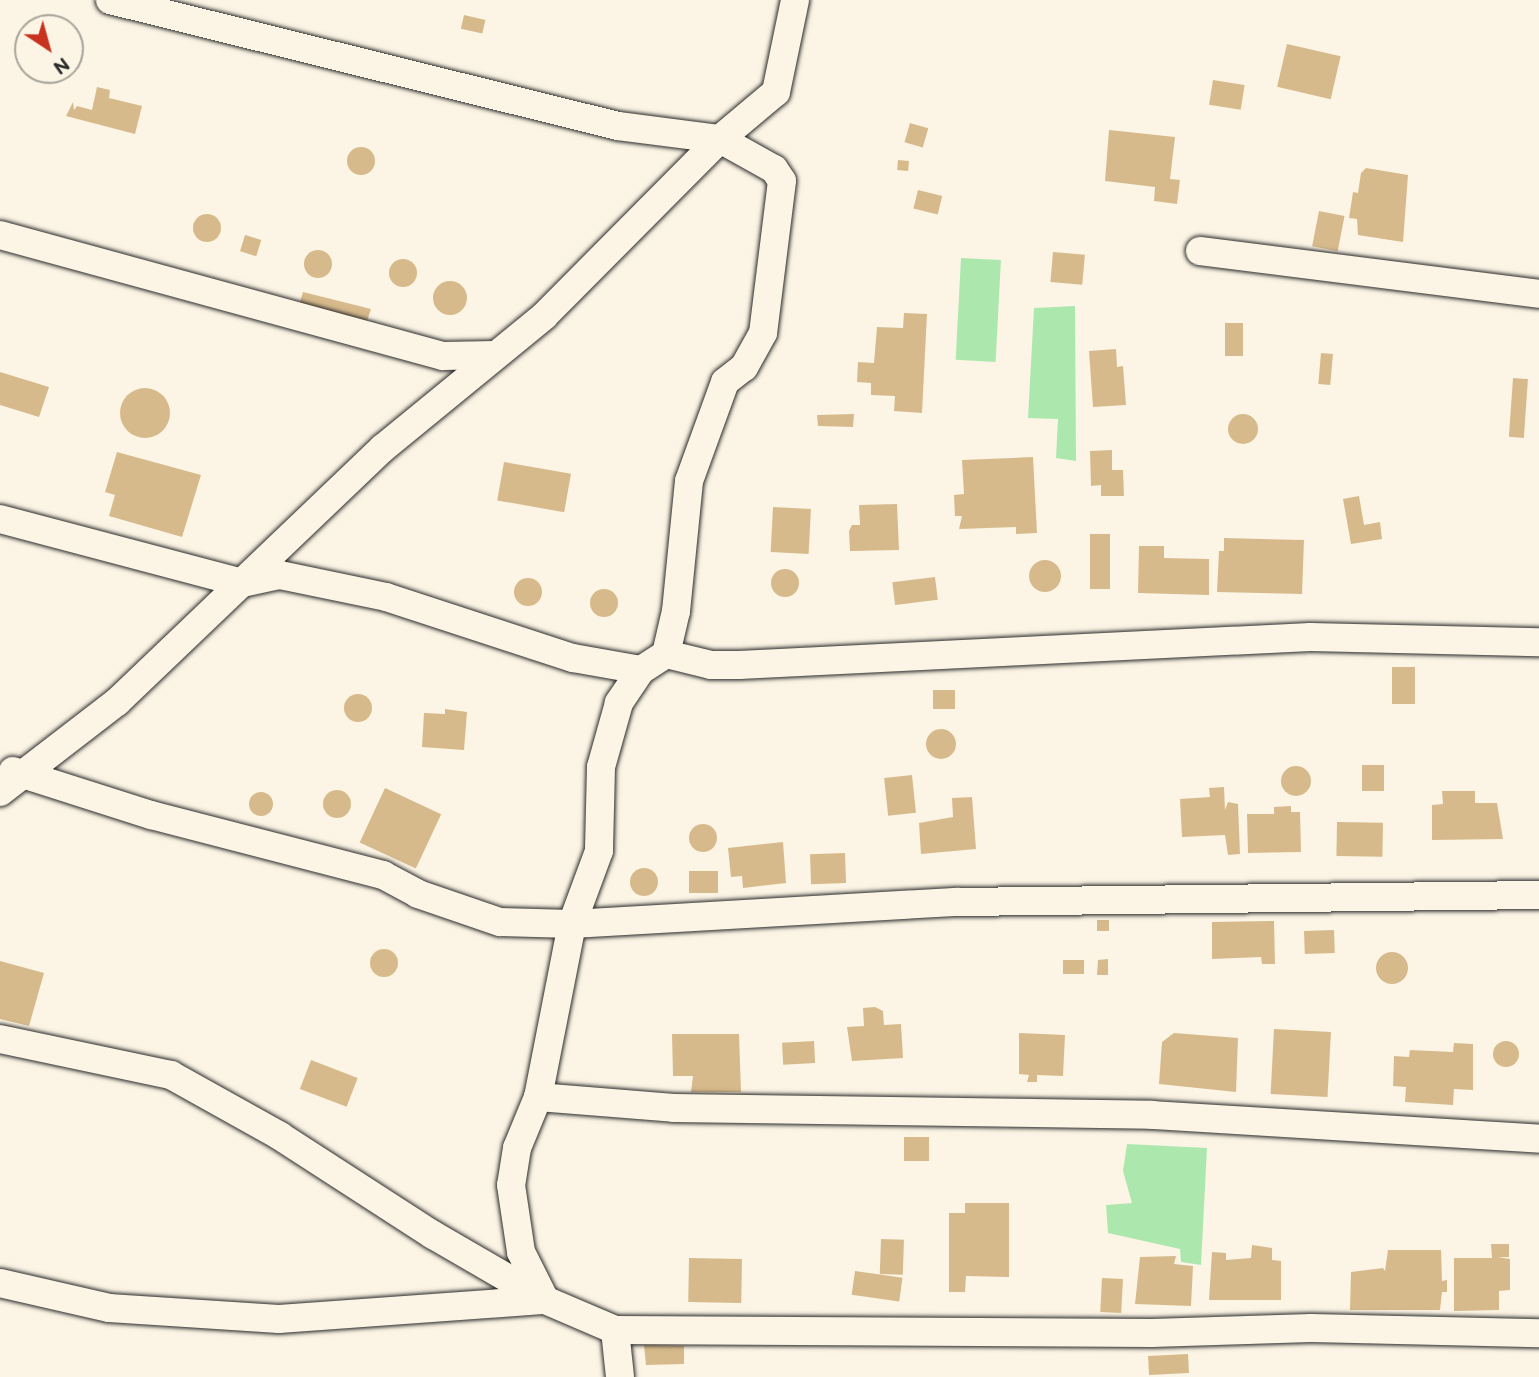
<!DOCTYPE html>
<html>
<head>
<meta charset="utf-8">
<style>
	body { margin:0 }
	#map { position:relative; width:1539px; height:1377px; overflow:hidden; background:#fcf5e5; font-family:"Balsamiq Sans",sans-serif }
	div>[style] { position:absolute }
	.green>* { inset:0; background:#ace8ae; transform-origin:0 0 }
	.building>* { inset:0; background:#d7ba8b; transform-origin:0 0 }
	.round { border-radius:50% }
	.roads { filter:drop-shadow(0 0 2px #2b2b2b) drop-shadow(0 0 2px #2b2b2b) }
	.minor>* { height:28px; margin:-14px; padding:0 14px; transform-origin:14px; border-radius:14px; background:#fcf5e5 }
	span { translate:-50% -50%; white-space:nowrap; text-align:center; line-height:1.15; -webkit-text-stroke:6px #fcf5e5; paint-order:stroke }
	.north { position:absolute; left:14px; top:14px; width:70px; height:70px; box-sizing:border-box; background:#fcf5e5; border:2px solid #a8a49b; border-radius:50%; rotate:144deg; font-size:19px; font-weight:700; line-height:28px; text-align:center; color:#2b2b2b }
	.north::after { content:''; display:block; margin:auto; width:24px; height:32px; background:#c8321e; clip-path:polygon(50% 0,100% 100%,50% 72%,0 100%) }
</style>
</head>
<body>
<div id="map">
	<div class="green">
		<div style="left:961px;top:258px;width:40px;height:102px;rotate:3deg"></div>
		<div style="clip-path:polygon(1075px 306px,1076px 461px,1056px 458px,1058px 419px,1028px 418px,1034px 308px)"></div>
		<div style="clip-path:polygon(1127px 1144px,1207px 1148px,1201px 1265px,1181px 1262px,1180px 1249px,1108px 1233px,1106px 1205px,1132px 1203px,1123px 1171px)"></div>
	</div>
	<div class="building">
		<div style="left:464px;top:15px;width:22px;height:14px;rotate:13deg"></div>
		<div style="left:1287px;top:44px;width:55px;height:44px;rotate:13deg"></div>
		<div style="left:1213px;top:80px;width:32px;height:25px;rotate:9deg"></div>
		<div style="clip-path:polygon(97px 87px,110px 90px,109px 98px,142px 106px,135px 134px,66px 116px,73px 102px,74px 110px,77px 106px,92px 110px)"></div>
		<div style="left:910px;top:123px;width:19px;height:20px;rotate:16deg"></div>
		<div style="clip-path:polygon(1109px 130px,1175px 137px,1170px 179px,1180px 180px,1177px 204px,1154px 201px,1155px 187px,1105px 181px)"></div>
		<div class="round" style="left:347px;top:147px;width:28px;height:28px"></div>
		<div style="left:898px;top:160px;width:11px;height:10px;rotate:5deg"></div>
		<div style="clip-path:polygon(1366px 168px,1408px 175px,1403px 242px,1358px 235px,1357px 219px,1349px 218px,1353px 192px,1358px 193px,1361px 173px)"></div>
		<div style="left:918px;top:190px;width:25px;height:19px;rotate:14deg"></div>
		<div style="left:1319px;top:211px;width:26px;height:36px;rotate:11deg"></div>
		<div class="round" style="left:193px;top:214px;width:28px;height:28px"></div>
		<div style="left:245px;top:235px;width:17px;height:17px;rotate:17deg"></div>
		<div class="round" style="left:304px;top:250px;width:28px;height:28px"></div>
		<div style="left:1053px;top:252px;width:32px;height:30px;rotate:5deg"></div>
		<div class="round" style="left:389px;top:259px;width:28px;height:28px"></div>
		<div class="round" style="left:433px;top:281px;width:34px;height:34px"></div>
		<div style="clip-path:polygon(303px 292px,371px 309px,366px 324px,299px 305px)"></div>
		<div style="clip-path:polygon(904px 313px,927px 314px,922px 413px,894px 411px,895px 396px,871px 395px,871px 383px,857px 382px,858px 362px,874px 363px,877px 327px,903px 328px)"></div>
		<div style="left:1225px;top:323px;width:18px;height:33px"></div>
		<div style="clip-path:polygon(1116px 349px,1117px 367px,1123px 366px,1126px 405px,1093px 407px,1089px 351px)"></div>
		<div style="left:1321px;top:353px;width:12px;height:31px;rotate:5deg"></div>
		<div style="clip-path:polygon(0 372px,49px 387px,39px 417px,0 405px)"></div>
		<div style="left:1513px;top:378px;width:15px;height:59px;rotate:4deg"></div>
		<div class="round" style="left:120px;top:388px;width:50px;height:50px"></div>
		<div class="round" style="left:1228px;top:414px;width:30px;height:30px"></div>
		<div style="clip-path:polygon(854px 414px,853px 427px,818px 426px,817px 415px)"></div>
		<div style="clip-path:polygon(1112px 450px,1112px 470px,1123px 470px,1124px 496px,1101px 496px,1101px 485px,1091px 486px,1090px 451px)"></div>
		<div style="clip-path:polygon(117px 452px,201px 475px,182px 537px,109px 516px,115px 495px,105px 492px)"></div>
		<div style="clip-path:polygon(1033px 457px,1037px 533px,1016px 534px,1016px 527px,959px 529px,962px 516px,955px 516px,954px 495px,964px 494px,962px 460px)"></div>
		<div style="left:504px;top:462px;width:68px;height:39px;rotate:10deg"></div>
		<div style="clip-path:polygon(1359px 496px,1364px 525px,1380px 522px,1382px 539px,1351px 544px,1343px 499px)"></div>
		<div style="clip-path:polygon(897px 504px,899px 550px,850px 551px,849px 531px,852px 525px,860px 525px,859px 505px)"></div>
		<div style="left:773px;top:507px;width:38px;height:45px;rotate:3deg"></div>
		<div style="left:1090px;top:534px;width:20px;height:55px"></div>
		<div style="clip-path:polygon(1224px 538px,1304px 540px,1302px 594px,1217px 592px,1219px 551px,1224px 551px)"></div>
		<div style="clip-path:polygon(1139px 546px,1164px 546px,1164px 558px,1209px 559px,1209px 595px,1138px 593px)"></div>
		<div class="round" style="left:1029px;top:560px;width:32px;height:32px"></div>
		<div class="round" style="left:771px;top:569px;width:28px;height:28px"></div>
		<div style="left:935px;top:577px;width:23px;height:43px;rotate:83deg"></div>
		<div class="round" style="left:514px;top:578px;width:28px;height:28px"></div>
		<div class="round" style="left:590px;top:589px;width:28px;height:28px"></div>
		<div style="left:1392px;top:667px;width:23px;height:37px"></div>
		<div style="left:955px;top:690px;width:19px;height:22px;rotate:90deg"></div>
		<div class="round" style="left:344px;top:694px;width:28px;height:28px"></div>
		<div style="clip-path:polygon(445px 709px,467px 712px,464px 750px,422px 747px,424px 713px,445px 714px)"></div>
		<div class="round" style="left:926px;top:729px;width:30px;height:30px"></div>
		<div style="left:1362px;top:765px;width:22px;height:26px"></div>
		<div class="round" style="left:1281px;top:766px;width:30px;height:30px"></div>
		<div style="left:912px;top:775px;width:38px;height:28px;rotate:84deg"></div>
		<div style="clip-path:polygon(1224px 787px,1225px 810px,1228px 802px,1238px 804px,1240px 854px,1228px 855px,1225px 835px,1182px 837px,1180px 799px,1210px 797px,1209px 788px)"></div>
		<div style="left:385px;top:788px;width:62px;height:60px;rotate:25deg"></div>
		<div class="round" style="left:323px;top:790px;width:28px;height:28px"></div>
		<div style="clip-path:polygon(1442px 791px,1475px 791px,1475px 803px,1497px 803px,1503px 839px,1432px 840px,1432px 805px,1443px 804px)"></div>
		<div class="round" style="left:249px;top:792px;width:24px;height:24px"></div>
		<div style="clip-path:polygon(972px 797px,976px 849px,921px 854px,919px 823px,953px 817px,952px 798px)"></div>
		<div style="clip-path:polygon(1291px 806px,1291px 812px,1300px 812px,1301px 852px,1248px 853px,1247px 814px,1274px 814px,1274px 807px)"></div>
		<div style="left:1337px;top:822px;width:46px;height:34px;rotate:1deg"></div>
		<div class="round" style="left:689px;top:824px;width:28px;height:28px"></div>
		<div style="clip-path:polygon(783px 842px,786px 883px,743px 888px,742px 876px,731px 877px,728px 848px)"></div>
		<div style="left:845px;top:853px;width:30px;height:35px;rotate:88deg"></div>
		<div class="round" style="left:630px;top:868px;width:28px;height:28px"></div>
		<div style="left:689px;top:871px;width:29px;height:22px"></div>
		<div style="left:1097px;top:920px;width:12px;height:11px"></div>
		<div style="clip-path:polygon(1274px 921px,1275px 964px,1262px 964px,1261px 957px,1212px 959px,1212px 922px)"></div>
		<div style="left:1334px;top:930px;width:23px;height:30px;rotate:88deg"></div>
		<div class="round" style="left:370px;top:949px;width:28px;height:28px"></div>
		<div class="round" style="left:1376px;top:952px;width:32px;height:32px"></div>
		<div style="clip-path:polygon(1108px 959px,1108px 975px,1097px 975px,1098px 960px)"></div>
		<div style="left:1063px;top:960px;width:21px;height:14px"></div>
		<div style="clip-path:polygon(0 961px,44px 973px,29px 1026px,0 1019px)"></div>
		<div style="clip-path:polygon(875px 1007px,883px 1011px,884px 1025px,901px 1024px,903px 1058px,852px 1061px,847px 1027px,864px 1026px,863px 1008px)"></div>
		<div style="left:1274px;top:1029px;width:57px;height:65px;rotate:3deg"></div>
		<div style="clip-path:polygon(1019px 1033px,1065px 1035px,1063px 1076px,1037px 1075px,1037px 1082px,1027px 1082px,1029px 1075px,1019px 1074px)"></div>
		<div style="clip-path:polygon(1174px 1033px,1238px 1038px,1236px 1092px,1159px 1084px,1162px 1042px)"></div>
		<div style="clip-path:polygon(672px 1034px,739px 1034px,741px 1092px,691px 1092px,693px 1076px,673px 1076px)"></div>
		<div style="left:814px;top:1041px;width:22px;height:32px;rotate:87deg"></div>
		<div class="round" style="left:1493px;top:1041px;width:26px;height:26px"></div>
		<div style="clip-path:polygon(1454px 1043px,1473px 1044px,1473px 1090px,1454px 1089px,1453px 1105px,1405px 1102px,1406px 1087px,1393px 1086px,1394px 1056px,1409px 1057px,1410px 1050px,1453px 1052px)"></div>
		<div style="left:311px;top:1060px;width:50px;height:31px;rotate:21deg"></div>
		<div style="left:904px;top:1137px;width:25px;height:24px"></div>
		<div style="clip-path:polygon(965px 1203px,1009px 1203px,1009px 1277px,966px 1276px,965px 1292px,949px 1292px,949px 1213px,965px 1213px)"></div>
		<div style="left:881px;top:1239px;width:23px;height:35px;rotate:2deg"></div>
		<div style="clip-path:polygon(1491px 1244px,1509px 1244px,1509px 1257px,1498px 1257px,1510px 1259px,1510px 1290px,1499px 1291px,1499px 1310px,1454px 1311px,1454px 1258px,1492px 1258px)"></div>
		<div style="clip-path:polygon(1252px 1245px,1272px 1248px,1272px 1260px,1281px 1261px,1281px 1300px,1209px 1300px,1212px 1252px,1226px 1253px,1226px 1260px,1251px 1258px)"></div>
		<div style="clip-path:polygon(1388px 1250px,1441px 1250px,1442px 1281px,1447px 1280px,1447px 1292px,1442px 1292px,1440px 1310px,1350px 1310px,1351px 1272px,1383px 1268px,1385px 1271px)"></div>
		<div style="clip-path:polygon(1176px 1256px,1174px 1264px,1193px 1266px,1191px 1306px,1135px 1304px,1140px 1257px)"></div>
		<div style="left:689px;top:1258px;width:53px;height:44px;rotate:1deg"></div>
		<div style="left:855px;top:1271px;width:48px;height:24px;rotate:8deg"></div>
		<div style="left:1102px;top:1278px;width:21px;height:34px;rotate:3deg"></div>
		<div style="clip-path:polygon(644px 1345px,684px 1346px,684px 1364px,646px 1365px)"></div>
		<div style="left:1188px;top:1354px;width:19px;height:40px;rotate:87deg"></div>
	</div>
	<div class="roads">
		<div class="minor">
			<div style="left:110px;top:0;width:523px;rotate:13.93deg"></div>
			<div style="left:618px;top:126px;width:103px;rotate:7.3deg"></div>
			<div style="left:720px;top:139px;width:73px;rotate:-40deg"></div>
			<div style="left:776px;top:92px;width:94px;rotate:-78.3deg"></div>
			<div style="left:0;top:235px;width:459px;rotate:15.3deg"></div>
			<div style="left:443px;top:356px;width:52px;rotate:-1.1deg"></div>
			<div style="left:1200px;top:251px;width:342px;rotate:7.2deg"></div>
			<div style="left:0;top:519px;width:250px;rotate:14.8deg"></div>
			<div style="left:242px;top:583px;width:39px;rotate:-12deg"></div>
			<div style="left:280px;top:575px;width:108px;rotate:11.7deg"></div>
			<div style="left:386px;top:597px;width:197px;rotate:18.1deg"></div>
			<div style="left:573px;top:658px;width:69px;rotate:10deg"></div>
			<div style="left:666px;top:654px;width:46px;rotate:13.7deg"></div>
			<div style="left:711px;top:665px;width:28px"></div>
			<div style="left:739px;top:665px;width:572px;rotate:-2.81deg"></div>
			<div style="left:1310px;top:637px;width:229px;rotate:1.3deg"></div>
			<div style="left:13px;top:771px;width:145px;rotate:17.7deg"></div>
			<div style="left:151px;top:815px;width:240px;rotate:14.5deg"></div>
			<div style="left:383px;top:875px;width:40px;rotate:28deg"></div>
			<div style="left:418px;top:894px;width:87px;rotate:18.9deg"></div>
			<div style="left:500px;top:922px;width:72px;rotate:1.6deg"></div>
			<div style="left:572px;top:924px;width:387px;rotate:-3.3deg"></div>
			<div style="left:958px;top:902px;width:581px;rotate:-0.69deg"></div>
			<div style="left:0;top:792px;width:148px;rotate:-37.6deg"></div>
			<div style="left:117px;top:702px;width:368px;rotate:-43.7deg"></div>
			<div style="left:383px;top:448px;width:208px;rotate:-39.3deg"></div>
			<div style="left:544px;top:316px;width:250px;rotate:-45.2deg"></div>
			<div style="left:720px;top:139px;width:62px;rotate:29.1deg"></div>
			<div style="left:774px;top:169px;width:14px;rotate:56deg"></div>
			<div style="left:782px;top:181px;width:153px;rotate:97.1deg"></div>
			<div style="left:763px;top:333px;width:39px;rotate:119deg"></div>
			<div style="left:744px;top:367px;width:24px;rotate:142deg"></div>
			<div style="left:725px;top:382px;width:105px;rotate:110deg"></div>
			<div style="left:689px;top:481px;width:131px;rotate:95.7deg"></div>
			<div style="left:676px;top:611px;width:44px;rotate:103.1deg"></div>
			<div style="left:666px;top:654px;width:30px;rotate:147deg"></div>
			<div style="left:641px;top:670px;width:40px;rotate:124deg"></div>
			<div style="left:619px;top:703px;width:66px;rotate:105.7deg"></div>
			<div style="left:601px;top:767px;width:84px;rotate:91.4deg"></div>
			<div style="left:599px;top:851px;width:78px;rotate:110.3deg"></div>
			<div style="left:572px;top:924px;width:176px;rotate:101.1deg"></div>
			<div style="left:538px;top:1097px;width:55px;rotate:112.4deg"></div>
			<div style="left:517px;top:1148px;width:37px;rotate:99deg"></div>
			<div style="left:511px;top:1185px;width:68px;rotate:81.5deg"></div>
			<div style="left:521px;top:1252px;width:54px;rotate:63.4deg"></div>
			<div style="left:545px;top:1300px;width:76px;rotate:23.2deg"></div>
			<div style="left:615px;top:1330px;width:47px;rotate:83.9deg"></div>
			<div style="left:0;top:1039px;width:175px;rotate:11.9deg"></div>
			<div style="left:171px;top:1075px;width:125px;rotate:29.2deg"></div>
			<div style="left:280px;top:1136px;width:182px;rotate:32.9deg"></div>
			<div style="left:433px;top:1235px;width:129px;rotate:30.1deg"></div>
			<div style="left:538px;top:1097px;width:136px;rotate:4.6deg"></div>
			<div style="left:674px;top:1108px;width:478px;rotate:0.8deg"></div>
			<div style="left:1152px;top:1115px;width:388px;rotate:3.5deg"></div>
			<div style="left:0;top:1283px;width:112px;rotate:12.9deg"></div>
			<div style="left:109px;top:1308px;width:170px;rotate:3.7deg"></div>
			<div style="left:279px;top:1319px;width:267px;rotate:-4.1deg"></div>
			<div style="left:615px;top:1330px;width:537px;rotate:0.32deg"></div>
			<div style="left:1152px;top:1333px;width:159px;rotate:-1.8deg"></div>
			<div style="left:1311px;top:1328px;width:228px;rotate:1.3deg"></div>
		</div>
	</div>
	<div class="north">N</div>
</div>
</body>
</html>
